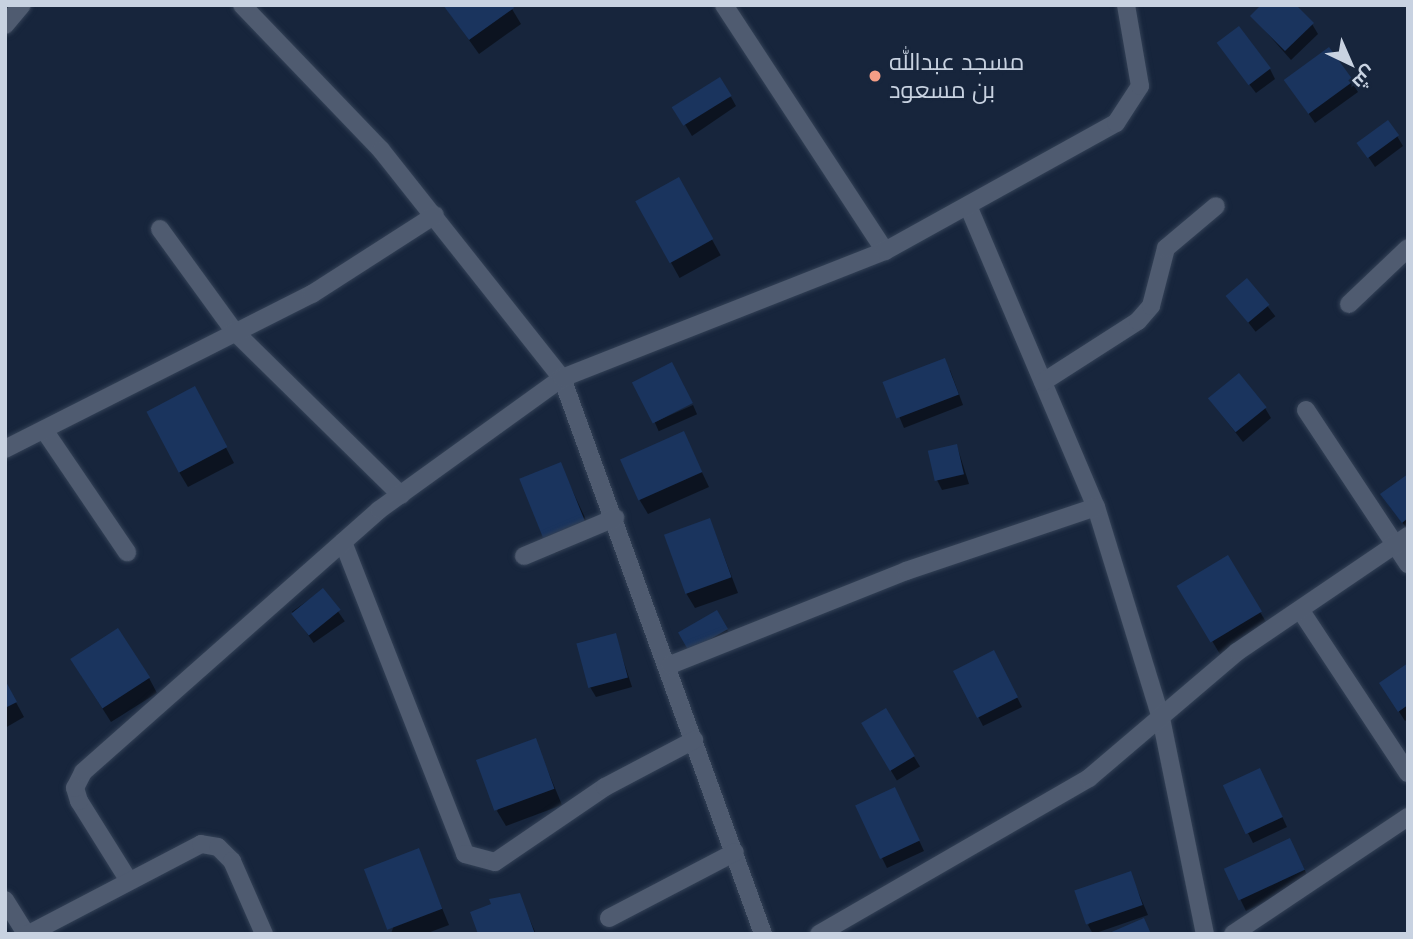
<!DOCTYPE html>
<html>
<head>
<meta charset="utf-8">
<style>
	body { margin:0 }
	#map { position:relative; width:1413px; height:939px; overflow:hidden; background:#17253c; font-family:Mulish,Cairo,sans-serif }
	div>[style] { position:absolute }
	.shadow>* { inset:0; background:#0007; transform-origin:0 0 }
	.building>* { inset:0; background:#1a345e; transform-origin:0 0 }
	.roads { filter:drop-shadow(0 0 2px #334156) drop-shadow(0 0 2px #334156) }
	.minor>* { height:18px; margin:-9px; padding:0 9px; transform-origin:9px; border-radius:9px; background:#4f5b70 }
	.dots>* { width:19px; height:19px; translate:-50% -50%; box-sizing:border-box; border:4px solid #17253c; border-radius:50% }
	span { translate:-50% -50%; white-space:nowrap; text-align:center; line-height:1.15; -webkit-text-stroke:5px #17253c; paint-order:stroke }
	.poi-label { font-size:24px; color:#c8d2e1 }
	.left { translate:0 -50%; text-align:left }
	.frame { position:absolute; inset:0; border:7px solid #c8d2e1; pointer-events:none }
	.north { position:absolute; left:1315px; top:28px; width:70px; height:70px; -webkit-text-stroke:5px #17253c; paint-order:stroke; rotate:136deg; font-size:19px; font-weight:700; line-height:28px; text-align:center; color:#c8d2e1 }
	.north::after { content:''; display:block; margin:auto; width:24px; height:32px; background:#c8d2e1; clip-path:polygon(50% 0,100% 100%,50% 72%,0 100%) }
</style>
</head>
<body>
<div id="map">
	<div class="shadow">
		<div style="clip-path:polygon(444px 5px,512px 9px,521px 24px,479px 54px)"></div>
		<div style="clip-path:polygon(1252px 16px,1312px 24px,1318px 34px,1291px 60px)"></div>
		<div style="clip-path:polygon(1225px 53px,1270px 69px,1275px 79px,1256px 93px)"></div>
		<div style="clip-path:polygon(1286px 81px,1352px 82px,1358px 92px,1315px 123px)"></div>
		<div style="clip-path:polygon(731px 97px,736px 106px,692px 136px,675px 108px)"></div>
		<div style="clip-path:polygon(1397px 136px,1403px 146px,1375px 167px,1359px 143px)"></div>
		<div style="left:679px;top:180px;width:86px;height:47px;rotate:61deg"></div>
		<div style="left:1247px;top:280px;width:46px;height:25px;rotate:52deg"></div>
		<div style="clip-path:polygon(950px 370px,963px 405px,904px 428px,885px 383px)"></div>
		<div style="clip-path:polygon(1210px 400px,1265px 408px,1271px 418px,1243px 442px)"></div>
		<div style="clip-path:polygon(203px 404px,234px 463px,188px 487px,179px 472px)"></div>
		<div style="left:693px;top:405px;width:10px;height:42px;rotate:66deg"></div>
		<div style="clip-path:polygon(683px 433px,709px 487px,648px 514px,639px 499px)"></div>
		<div style="clip-path:polygon(957px 446px,969px 484px,942px 490px,937px 480px)"></div>
		<div style="left:560px;top:464px;width:79px;height:42px;rotate:65deg"></div>
		<div style="clip-path:polygon(1408px 476px,1408px 530px,1388px 504px)"></div>
		<div style="clip-path:polygon(710px 520px,738px 593px,695px 608px,686px 593px)"></div>
		<div style="left:1227px;top:557px;width:82px;height:56px;rotate:59deg"></div>
		<div style="left:323px;top:590px;width:38px;height:38px;rotate:55deg"></div>
		<div style="clip-path:polygon(717px 612px,733px 640px,697px 660px)"></div>
		<div style="clip-path:polygon(615px 635px,632px 687px,596px 697px,590px 687px)"></div>
		<div style="clip-path:polygon(999px 662px,1022px 707px,983px 726px,955px 671px)"></div>
		<div style="clip-path:polygon(1408px 665px,1408px 719px,1405px 721px,1387px 693px)"></div>
		<div style="clip-path:polygon(81px 675px,149px 678px,157px 693px,111px 722px)"></div>
		<div style="clip-path:polygon(5px 682px,24px 717px,5px 728px)"></div>
		<div style="left:886px;top:710px;width:66px;height:27px;rotate:59deg"></div>
		<div style="clip-path:polygon(535px 740px,562px 805px,506px 826px,497px 811px)"></div>
		<div style="clip-path:polygon(1265px 780px,1287px 827px,1253px 843px,1248px 833px)"></div>
		<div style="clip-path:polygon(900px 800px,924px 851px,887px 868px,857px 807px)"></div>
		<div style="clip-path:polygon(418px 850px,449px 925px,425px 934px,391px 934px)"></div>
		<div style="clip-path:polygon(1295px 850px,1310px 881px,1246px 911px,1226px 870px)"></div>
		<div style="clip-path:polygon(1130px 873px,1148px 915px,1093px 934px,1088px 925px)"></div>
		<div style="clip-path:polygon(519px 895px,536px 934px,480px 934px)"></div>
	</div>
	<div class="building">
		<div style="clip-path:polygon(443px 5px,512px 5px,514px 8px,469px 40px)"></div>
		<div style="clip-path:polygon(1261px 5px,1296px 5px,1314px 23px,1285px 51px,1250px 16px)"></div>
		<div style="left:1239px;top:26px;width:53px;height:28px;rotate:53deg"></div>
		<div style="left:1329px;top:47px;width:42px;height:56px;rotate:54deg"></div>
		<div style="left:720px;top:77px;width:22px;height:57px;rotate:58deg"></div>
		<div style="left:1388px;top:120px;width:19px;height:39px;rotate:54deg"></div>
		<div style="left:679px;top:177px;width:71px;height:50px;rotate:61deg"></div>
		<div style="left:1247px;top:278px;width:35px;height:28px;rotate:50deg"></div>
		<div style="left:945px;top:358px;width:39px;height:67px;rotate:69deg"></div>
		<div style="left:672px;top:362px;width:46px;height:45px;rotate:63deg"></div>
		<div style="left:1239px;top:373px;width:44px;height:40px;rotate:51deg"></div>
		<div style="left:195px;top:386px;width:69px;height:55px;rotate:62deg"></div>
		<div style="left:684px;top:431px;width:45px;height:70px;rotate:66deg"></div>
		<div style="left:957px;top:444px;width:31px;height:30px;rotate:77deg"></div>
		<div style="left:561px;top:462px;width:64px;height:45px;rotate:68deg"></div>
		<div style="clip-path:polygon(1408px 474px,1408px 518px,1402px 523px,1380px 494px)"></div>
		<div style="left:710px;top:518px;width:63px;height:49px;rotate:70deg"></div>
		<div style="left:1228px;top:555px;width:66px;height:60px;rotate:59deg"></div>
		<div style="left:323px;top:588px;width:28px;height:41px;rotate:51deg"></div>
		<div style="left:717px;top:610px;width:22px;height:45px;rotate:60deg"></div>
		<div style="left:118px;top:628px;width:59px;height:57px;rotate:57deg"></div>
		<div style="left:616px;top:633px;width:46px;height:41px;rotate:75deg"></div>
		<div style="left:994px;top:650px;width:53px;height:46px;rotate:63deg"></div>
		<div style="clip-path:polygon(1408px 663px,1408px 705px,1398px 712px,1379px 683px)"></div>
		<div style="clip-path:polygon(5px 680px,17px 702px,5px 708px)"></div>
		<div style="left:886px;top:708px;width:56px;height:29px;rotate:59deg"></div>
		<div style="left:536px;top:738px;width:54px;height:64px;rotate:70deg"></div>
		<div style="left:1260px;top:768px;width:54px;height:41px;rotate:65deg"></div>
		<div style="left:895px;top:787px;width:59px;height:44px;rotate:65deg"></div>
		<div style="left:1290px;top:838px;width:35px;height:73px;rotate:65deg"></div>
		<div style="left:419px;top:848px;width:65px;height:59px;rotate:69deg"></div>
		<div style="left:1131px;top:871px;width:36px;height:60px;rotate:71deg"></div>
		<div style="clip-path:polygon(520px 893px,535px 934px,478px 934px,470px 912px,491px 904px,489px 899px)"></div>
		<div style="clip-path:polygon(1144px 918px,1151px 934px,1107px 934px)"></div>
	</div>
	<div class="roads">
		<div class="minor">
			<div style="left:242px;top:5px;width:201px;rotate:46.2deg"></div>
			<div style="left:381px;top:150px;width:291px;rotate:51.6deg"></div>
			<div style="left:562px;top:378px;width:591px;rotate:70.12deg"></div>
			<div style="left:724px;top:5px;width:294px;rotate:56.8deg"></div>
			<div style="left:5px;top:25px;width:26px;rotate:-50deg"></div>
			<div style="left:969px;top:208px;width:325px;rotate:67deg"></div>
			<div style="left:1096px;top:507px;width:221px;rotate:72.9deg"></div>
			<div style="left:1161px;top:718px;width:220px;rotate:78.5deg"></div>
			<div style="left:160px;top:229px;width:126px;rotate:54deg"></div>
			<div style="left:234px;top:331px;width:234px;rotate:44.5deg"></div>
			<div style="left:1349px;top:304px;width:81px;rotate:-43.5deg"></div>
			<div style="left:1043px;top:382px;width:113px;rotate:-32.7deg"></div>
			<div style="left:1138px;top:321px;width:20px;rotate:-49deg"></div>
			<div style="left:1151px;top:306px;width:60px;rotate:-75.5deg"></div>
			<div style="left:1166px;top:248px;width:65px;rotate:-40deg"></div>
			<div style="left:1306px;top:410px;width:185px;rotate:56.5deg"></div>
			<div style="left:44px;top:430px;width:148px;rotate:55.8deg"></div>
			<div style="left:5px;top:449px;width:344px;rotate:-26.8deg"></div>
			<div style="left:312px;top:294px;width:146px;rotate:-32.7deg"></div>
			<div style="left:343px;top:542px;width:335px;rotate:68.6deg"></div>
			<div style="left:465px;top:854px;width:31px;rotate:15deg"></div>
			<div style="left:495px;top:862px;width:133px;rotate:-34.3deg"></div>
			<div style="left:605px;top:787px;width:101px;rotate:-27.8deg"></div>
			<div style="left:524px;top:556px;width:99px;rotate:-22.7deg"></div>
			<div style="left:1301px;top:611px;width:194px;rotate:56.6deg"></div>
			<div style="left:670px;top:665px;width:254px;rotate:-21.7deg"></div>
			<div style="left:906px;top:571px;width:200px;rotate:-18.6deg"></div>
			<div style="left:129px;top:881px;width:94px;rotate:-122deg"></div>
			<div style="left:79px;top:801px;width:14px;rotate:-107deg"></div>
			<div style="left:75px;top:788px;width:18px;rotate:-63deg"></div>
			<div style="left:83px;top:772px;width:395px;rotate:-41.5deg"></div>
			<div style="left:379px;top:510px;width:226px;rotate:-35.8deg"></div>
			<div style="left:562px;top:378px;width:347px;rotate:-21.5deg"></div>
			<div style="left:885px;top:251px;width:264px;rotate:-29deg"></div>
			<div style="left:1116px;top:123px;width:44px;rotate:-57deg"></div>
			<div style="left:1140px;top:86px;width:82px;rotate:-99.8deg"></div>
			<div style="left:5px;top:900px;width:40px;rotate:58deg"></div>
			<div style="left:609px;top:918px;width:142px;rotate:-27.6deg"></div>
			<div style="left:29px;top:934px;width:194px;rotate:-27.6deg"></div>
			<div style="left:201px;top:844px;width:17px;rotate:10deg"></div>
			<div style="left:218px;top:847px;width:20px;rotate:45deg"></div>
			<div style="left:232px;top:861px;width:80px;rotate:66.3deg"></div>
			<div style="left:819px;top:934px;width:312px;rotate:-30deg"></div>
			<div style="left:1089px;top:778px;width:194px;rotate:-40.4deg"></div>
			<div style="left:1237px;top:652px;width:207px;rotate:-34.2deg"></div>
			<div style="left:1233px;top:934px;width:211px;rotate:-33.8deg"></div>
		</div>
	</div>
	<div class="dots">
		<div style="left:875px;top:76px;background:#f49e86"></div>
	</div>
	<div class="poi-label">
		<span class="left" style="left:889px;top:76px">مسجد عبدالله<br>بن مسعود</span>
	</div>
	<div class="frame"></div>
	<div class="north">ش</div>
</div>
</body>
</html>
